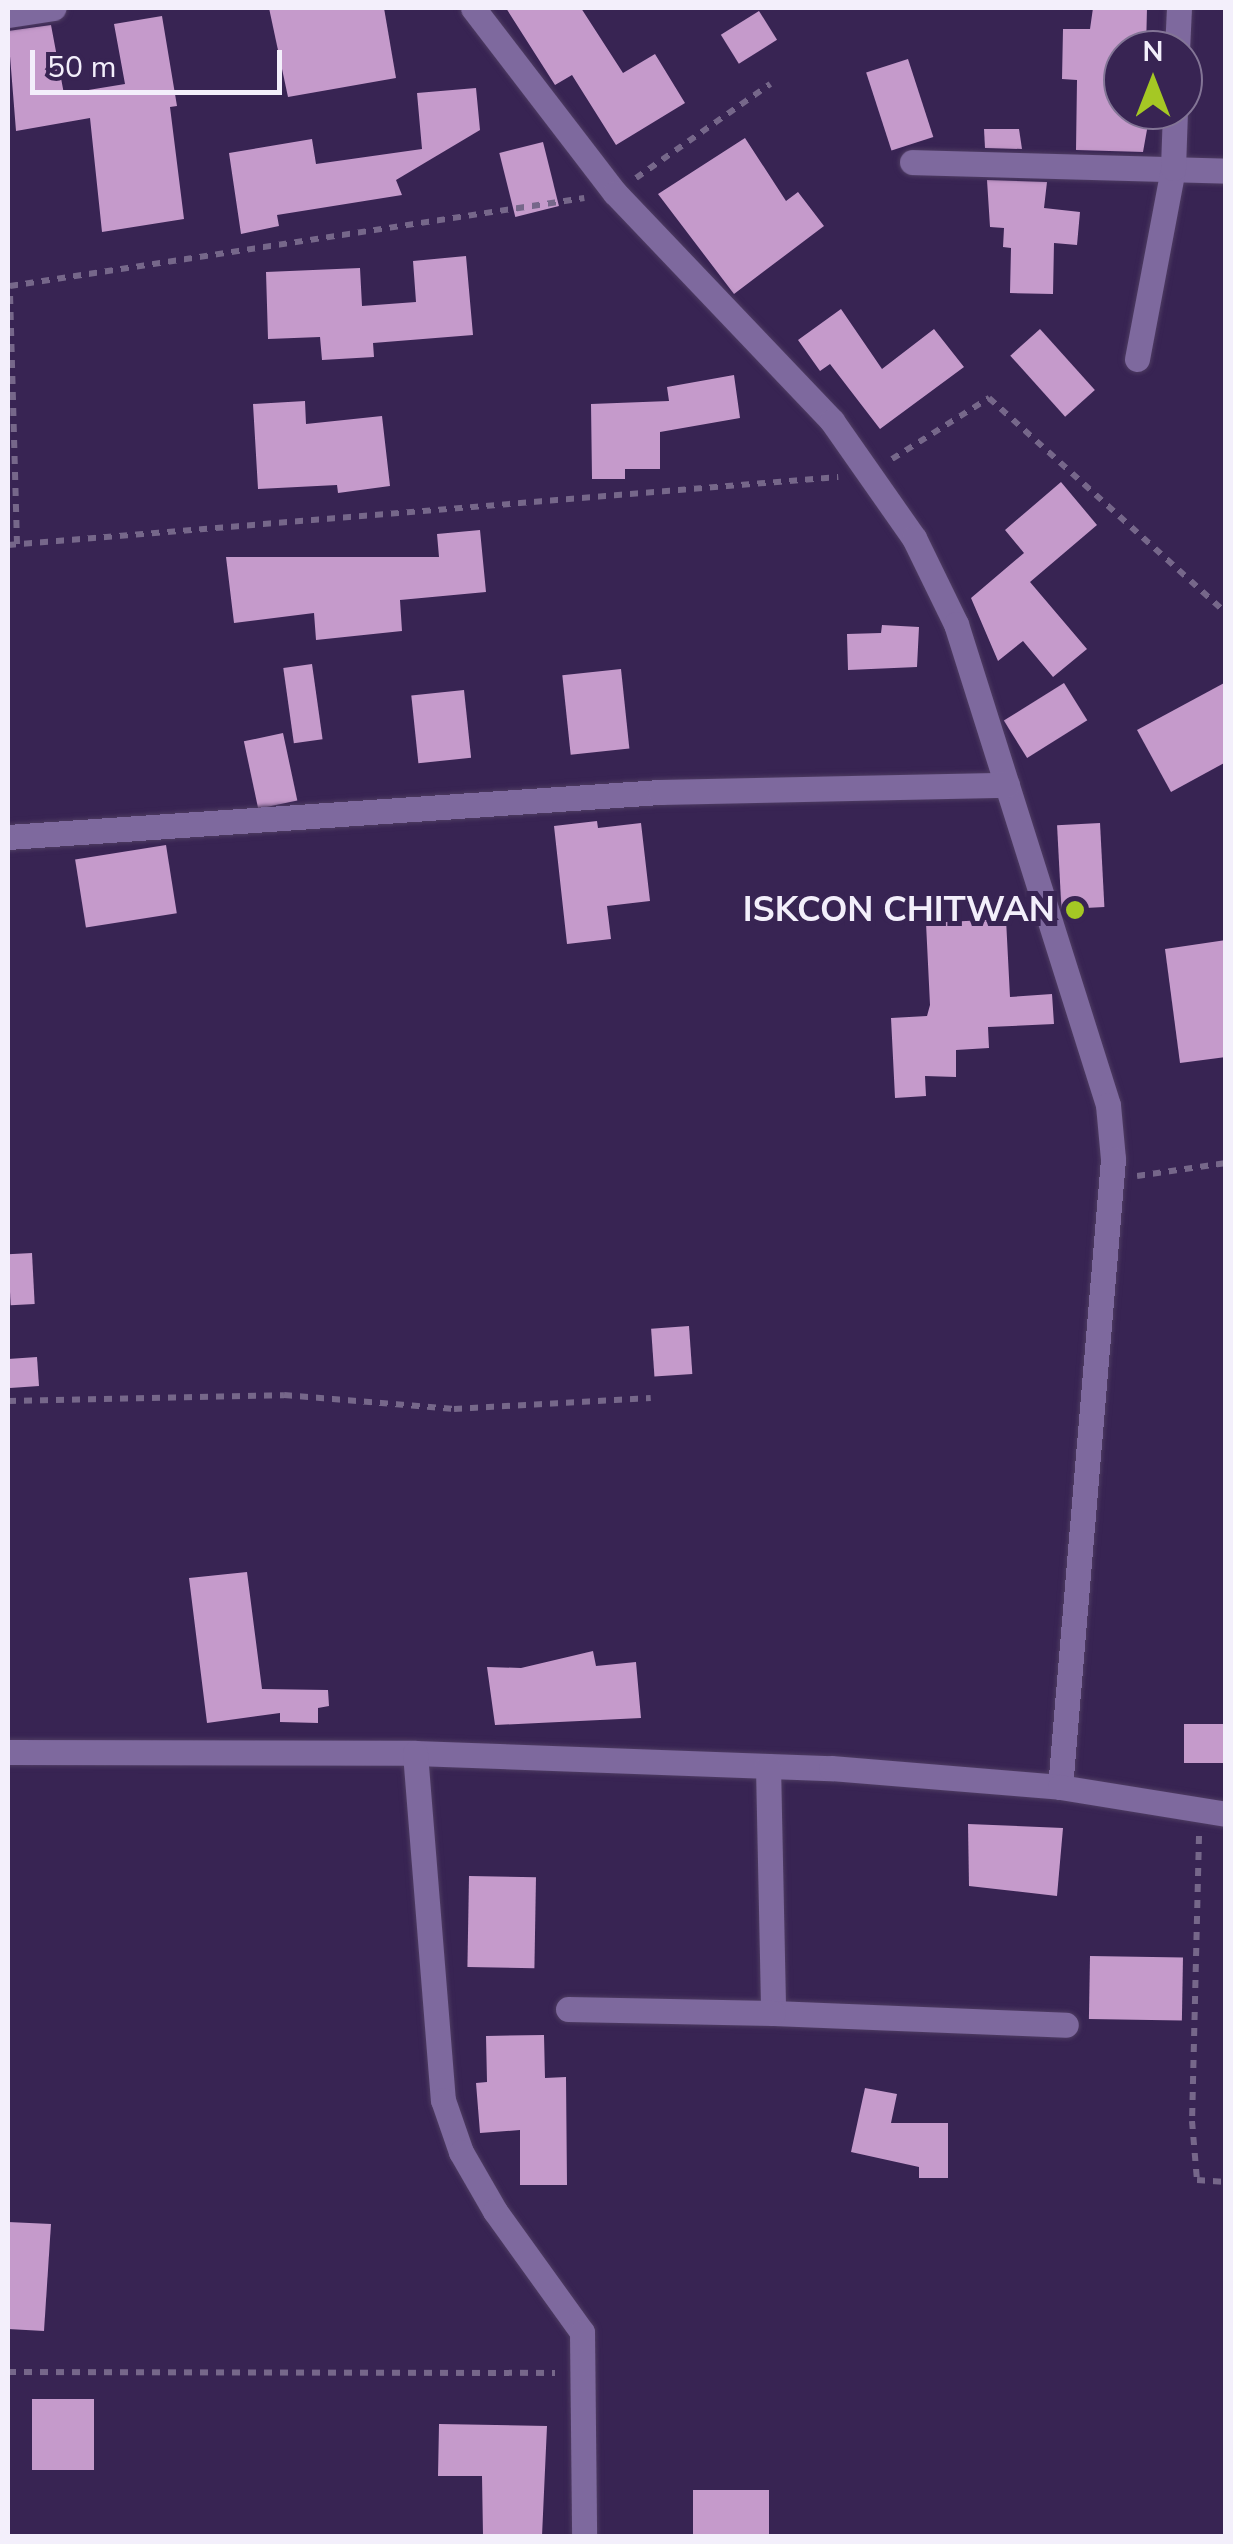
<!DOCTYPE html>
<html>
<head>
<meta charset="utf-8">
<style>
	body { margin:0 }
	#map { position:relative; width:1233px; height:2544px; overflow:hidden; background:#382453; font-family:"Nunito Sans",sans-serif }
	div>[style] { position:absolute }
	.building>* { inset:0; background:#c59acb; transform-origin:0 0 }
	.path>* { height:6px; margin-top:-3px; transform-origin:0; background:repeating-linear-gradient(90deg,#76678a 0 8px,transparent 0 16px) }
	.roads { filter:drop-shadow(0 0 2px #4e3c62) drop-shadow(0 0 2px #4e3c62) }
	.minor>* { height:25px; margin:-12.5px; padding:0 12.5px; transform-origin:12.5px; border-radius:12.5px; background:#7e699e }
	.dots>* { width:28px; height:28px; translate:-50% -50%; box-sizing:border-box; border:5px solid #382453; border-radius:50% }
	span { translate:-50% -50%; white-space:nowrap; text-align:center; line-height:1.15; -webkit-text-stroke:10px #382453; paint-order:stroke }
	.poi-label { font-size:35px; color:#f3effb; font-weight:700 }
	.right { translate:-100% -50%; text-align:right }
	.frame { position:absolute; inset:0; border:10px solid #f3effb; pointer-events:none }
	.north { position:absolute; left:1103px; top:30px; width:100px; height:100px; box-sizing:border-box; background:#382453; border:2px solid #837596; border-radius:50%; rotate:0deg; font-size:28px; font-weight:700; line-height:40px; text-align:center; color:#f3effb }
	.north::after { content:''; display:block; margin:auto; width:35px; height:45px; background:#a5c824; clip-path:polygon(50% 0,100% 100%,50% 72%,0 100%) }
	.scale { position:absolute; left:30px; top:50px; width:252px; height:45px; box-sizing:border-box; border:5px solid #f3effb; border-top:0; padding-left:12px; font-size:30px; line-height:35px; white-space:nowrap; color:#f3effb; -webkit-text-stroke:8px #382453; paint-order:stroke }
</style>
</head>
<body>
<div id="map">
	<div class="building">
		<div style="clip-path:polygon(269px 8px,384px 8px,396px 78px,288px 97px)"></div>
		<div style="clip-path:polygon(506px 8px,581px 8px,623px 73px,655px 54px,685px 103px,616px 145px,572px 75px,555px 85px)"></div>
		<div style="clip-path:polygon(1093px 8px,1147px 8px,1146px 50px,1123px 50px,1123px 113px,1150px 113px,1143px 152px,1076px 150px,1077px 80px,1062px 79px,1063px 29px,1090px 29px)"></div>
		<div style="left:759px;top:11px;width:34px;height:45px;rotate:58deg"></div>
		<div style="clip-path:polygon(162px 16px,177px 106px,170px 107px,184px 219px,102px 232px,90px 118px,16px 131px,8px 31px,51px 25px,64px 94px,125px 84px,114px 24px)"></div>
		<div style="left:908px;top:59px;width:82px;height:44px;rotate:72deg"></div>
		<div style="clip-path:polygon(476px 88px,480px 130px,396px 180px,402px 195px,277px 215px,279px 226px,241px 234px,229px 153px,312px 139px,316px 164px,422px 149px,417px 93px)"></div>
		<div style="clip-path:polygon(984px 129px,1019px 129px,1022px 149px,985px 148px)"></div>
		<div style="clip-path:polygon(745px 138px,786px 201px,798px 192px,824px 226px,734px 294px,658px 194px)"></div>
		<div style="left:543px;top:142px;width:66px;height:45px;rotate:76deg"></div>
		<div style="clip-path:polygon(987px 180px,1047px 182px,1044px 208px,1080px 212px,1077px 245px,1054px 243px,1053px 294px,1010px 293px,1011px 248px,1003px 247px,1004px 228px,990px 227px)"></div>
		<div style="clip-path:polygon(466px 256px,473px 335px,373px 343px,374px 357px,322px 360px,320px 337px,268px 339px,266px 272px,360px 268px,362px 306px,416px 302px,413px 261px)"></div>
		<div style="clip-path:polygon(841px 309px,882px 369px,934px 329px,964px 367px,880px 429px,830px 364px,820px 371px,798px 340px)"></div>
		<div style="left:1040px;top:329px;width:82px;height:40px;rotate:48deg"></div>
		<div style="clip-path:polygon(734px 375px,740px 418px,660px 432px,660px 469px,625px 469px,625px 479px,592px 479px,591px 404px,669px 401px,667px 387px)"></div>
		<div style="clip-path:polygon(305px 401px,306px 424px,382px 416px,390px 486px,338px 493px,337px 485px,258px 489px,253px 404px)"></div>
		<div style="clip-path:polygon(1061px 482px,1097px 525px,1030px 582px,1087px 649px,1053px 677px,1023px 641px,998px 661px,971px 598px,1024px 553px,1005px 530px)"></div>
		<div style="clip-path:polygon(480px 530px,486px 592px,400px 600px,402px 631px,316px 640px,314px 613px,234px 623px,226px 557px,439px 557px,437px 534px)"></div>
		<div style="clip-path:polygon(882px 625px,919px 627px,917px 667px,848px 670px,847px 634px,881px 633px)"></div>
		<div style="left:312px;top:664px;width:76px;height:29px;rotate:82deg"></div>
		<div style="left:621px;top:669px;width:80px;height:59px;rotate:84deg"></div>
		<div style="clip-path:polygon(1226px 682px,1226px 762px,1171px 792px,1137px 730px)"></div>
		<div style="left:1064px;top:683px;width:44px;height:71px;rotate:58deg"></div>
		<div style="left:464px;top:690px;width:68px;height:53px;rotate:84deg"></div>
		<div style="left:283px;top:733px;width:69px;height:40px;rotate:78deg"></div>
		<div style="clip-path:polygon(597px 821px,598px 828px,641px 823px,650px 901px,607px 906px,611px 939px,567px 944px,554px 826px)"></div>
		<div style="left:1100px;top:823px;width:84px;height:43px;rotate:87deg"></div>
		<div style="left:166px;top:845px;width:69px;height:92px;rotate:81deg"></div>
		<div style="clip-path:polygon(1006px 919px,1010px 997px,1052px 994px,1054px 1024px,988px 1027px,989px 1048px,956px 1050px,956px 1077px,925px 1076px,926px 1096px,895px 1098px,891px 1018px,927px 1016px,930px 1005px,926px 923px)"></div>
		<div style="clip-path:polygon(1226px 940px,1226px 1057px,1180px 1063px,1165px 949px)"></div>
		<div style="left:32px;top:1253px;width:51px;height:24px;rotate:87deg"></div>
		<div style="left:689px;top:1326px;width:48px;height:38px;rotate:86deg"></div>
		<div style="left:37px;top:1357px;width:29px;height:29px;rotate:86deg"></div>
		<div style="clip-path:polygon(247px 1572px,262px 1689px,328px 1690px,329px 1706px,318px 1708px,318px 1723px,280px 1722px,280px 1713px,207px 1723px,189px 1578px)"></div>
		<div style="clip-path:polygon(593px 1651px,596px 1666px,636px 1662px,641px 1718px,495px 1725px,487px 1667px,521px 1668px)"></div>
		<div style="left:1184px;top:1724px;width:42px;height:39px"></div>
		<div style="clip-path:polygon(968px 1824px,1063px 1828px,1057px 1896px,969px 1886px)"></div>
		<div style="left:469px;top:1876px;width:67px;height:91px;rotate:1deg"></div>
		<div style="left:1090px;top:1956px;width:93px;height:63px;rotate:1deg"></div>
		<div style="clip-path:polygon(544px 2035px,545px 2078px,566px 2077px,567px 2185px,520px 2185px,520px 2130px,480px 2133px,476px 2083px,487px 2082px,486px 2036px)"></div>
		<div style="clip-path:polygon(865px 2088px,897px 2094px,891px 2123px,948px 2123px,948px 2178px,919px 2178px,919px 2167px,851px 2152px)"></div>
		<div style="clip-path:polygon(8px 2222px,51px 2224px,44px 2331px,8px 2329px)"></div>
		<div style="left:32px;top:2399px;width:62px;height:71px"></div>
		<div style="clip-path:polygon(439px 2424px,547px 2426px,542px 2536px,483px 2536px,482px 2476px,438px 2476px)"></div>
		<div style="left:693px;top:2490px;width:76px;height:46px"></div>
	</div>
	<div class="path">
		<div style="left:636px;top:178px;width:164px;rotate:-35deg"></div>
		<div style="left:892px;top:459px;width:115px;rotate:-32.2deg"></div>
		<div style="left:989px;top:398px;width:320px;rotate:42.2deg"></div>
		<div style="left:17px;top:544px;width:258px;rotate:-91.6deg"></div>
		<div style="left:10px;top:286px;width:581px;rotate:-8.72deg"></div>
		<div style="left:8px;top:545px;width:833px;rotate:-4.68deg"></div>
		<div style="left:1137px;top:1176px;width:90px;rotate:-8.3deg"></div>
		<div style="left:8px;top:1401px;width:276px;rotate:-1.2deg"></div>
		<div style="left:284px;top:1395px;width:171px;rotate:4.7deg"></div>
		<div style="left:454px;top:1409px;width:197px;rotate:-3.2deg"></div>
		<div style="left:1199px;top:1836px;width:285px;rotate:91.4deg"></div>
		<div style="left:1192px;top:2121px;width:59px;rotate:85.2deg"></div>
		<div style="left:1197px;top:2180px;width:29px;rotate:4deg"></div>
		<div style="left:8px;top:2372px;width:547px;rotate:0.1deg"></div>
	</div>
	<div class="roads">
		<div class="minor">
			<div style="left:473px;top:8px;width:233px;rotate:52.5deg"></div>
			<div style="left:615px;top:193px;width:315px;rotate:46.4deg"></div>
			<div style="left:832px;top:421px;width:143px;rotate:55deg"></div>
			<div style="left:914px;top:538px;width:96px;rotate:64deg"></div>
			<div style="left:956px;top:624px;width:504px;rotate:72.46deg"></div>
			<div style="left:1108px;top:1105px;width:54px;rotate:84.7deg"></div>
			<div style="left:1113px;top:1159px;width:630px;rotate:94.82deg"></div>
			<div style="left:8px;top:15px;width:46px;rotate:-8.8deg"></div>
			<div style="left:1177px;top:50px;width:42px;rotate:-87.3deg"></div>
			<div style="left:912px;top:162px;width:314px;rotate:1.6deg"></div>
			<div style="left:1137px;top:359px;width:194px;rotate:-79.3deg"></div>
			<div style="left:1173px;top:168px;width:58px;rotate:-88deg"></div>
			<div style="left:8px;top:837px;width:654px;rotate:-3.95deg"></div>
			<div style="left:660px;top:792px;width:347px;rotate:-1.2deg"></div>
			<div style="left:8px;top:1752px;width:407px;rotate:0.1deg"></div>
			<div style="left:415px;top:1753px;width:416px;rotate:2.1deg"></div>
			<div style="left:831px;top:1768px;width:230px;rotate:4.7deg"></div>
			<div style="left:1060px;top:1787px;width:168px;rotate:9.2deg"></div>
			<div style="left:415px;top:1753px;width:348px;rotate:85.4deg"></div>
			<div style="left:443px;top:2100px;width:55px;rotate:70.9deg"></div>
			<div style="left:461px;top:2152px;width:68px;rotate:60deg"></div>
			<div style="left:495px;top:2211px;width:149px;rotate:54.3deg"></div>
			<div style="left:582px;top:2332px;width:204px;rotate:89.4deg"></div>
			<div style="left:768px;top:1766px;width:247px;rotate:88.8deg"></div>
			<div style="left:773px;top:2013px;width:293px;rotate:2.3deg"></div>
			<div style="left:568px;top:2009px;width:205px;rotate:1.1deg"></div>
		</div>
	</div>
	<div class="dots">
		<div style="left:1075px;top:910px;background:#a5c824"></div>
	</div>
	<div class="poi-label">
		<span class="right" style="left:1055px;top:910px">ISKCON CHITWAN</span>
	</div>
	<div class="frame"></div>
	<div class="north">N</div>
	<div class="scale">50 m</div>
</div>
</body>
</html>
